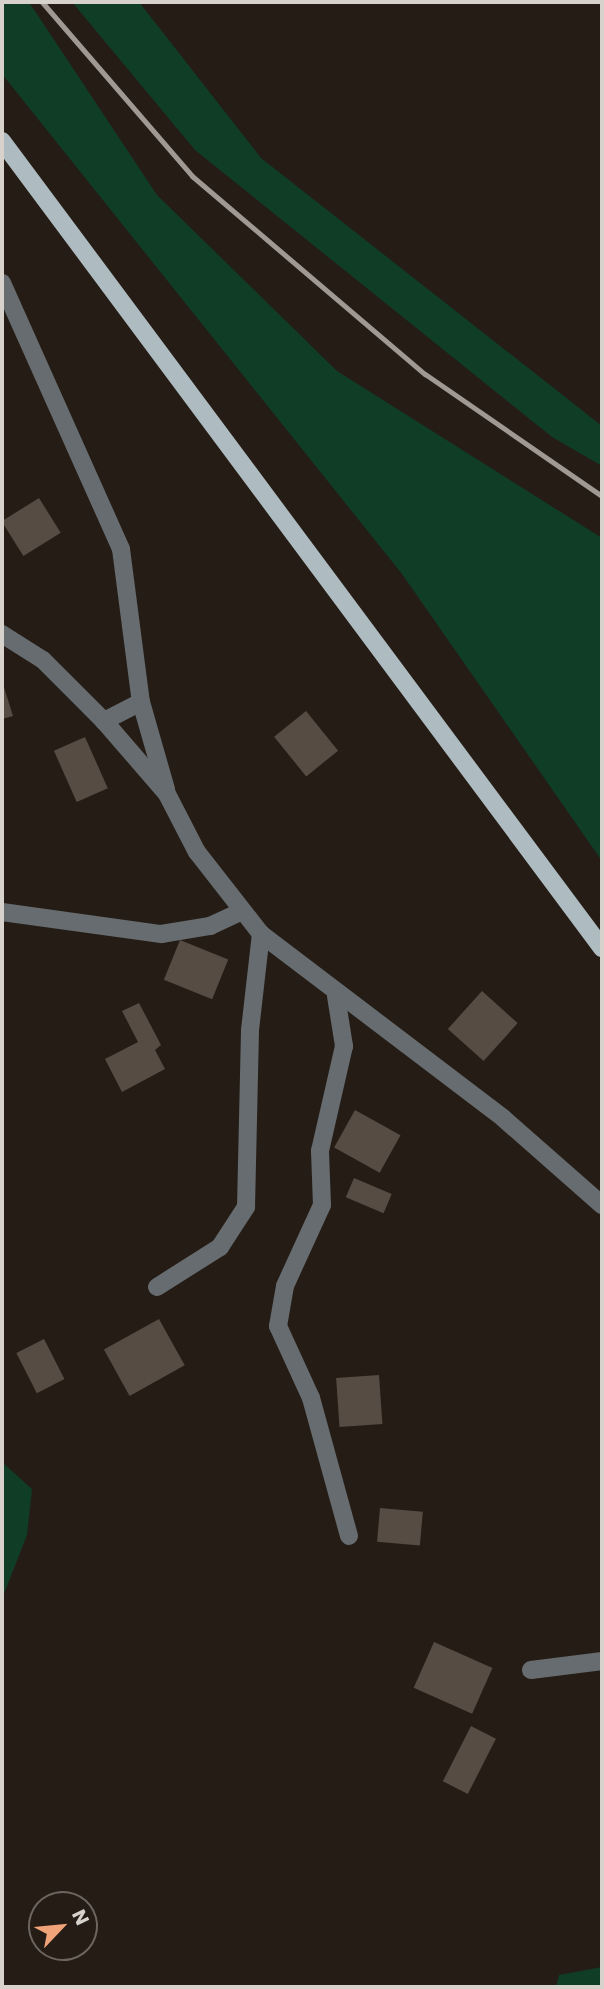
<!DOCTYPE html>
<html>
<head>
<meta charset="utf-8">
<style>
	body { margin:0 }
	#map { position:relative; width:604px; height:1989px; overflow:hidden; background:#251c15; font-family:Poppins,sans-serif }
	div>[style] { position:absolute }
	.green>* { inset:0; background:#103d25 }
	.building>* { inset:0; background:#564c43; transform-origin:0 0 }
	.minor>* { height:18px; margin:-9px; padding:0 9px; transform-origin:9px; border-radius:9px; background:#666c6f }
	.major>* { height:18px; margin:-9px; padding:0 9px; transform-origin:9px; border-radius:9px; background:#aebcc1 }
	.rail>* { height:5px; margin:-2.5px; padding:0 2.5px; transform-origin:2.5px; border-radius:2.5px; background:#a09993 }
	span { translate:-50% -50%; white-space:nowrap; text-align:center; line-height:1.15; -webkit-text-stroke:5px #251c15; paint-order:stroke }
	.frame { position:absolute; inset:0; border:4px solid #d8d2cd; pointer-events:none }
	.north { position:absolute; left:28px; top:1891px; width:70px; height:70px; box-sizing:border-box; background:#251c15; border:2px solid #6d655f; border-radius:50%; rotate:64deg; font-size:19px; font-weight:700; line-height:28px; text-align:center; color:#d8d2cd }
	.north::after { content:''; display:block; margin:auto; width:24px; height:32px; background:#f0a279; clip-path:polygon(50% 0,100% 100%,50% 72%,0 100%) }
</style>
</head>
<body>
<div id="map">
	<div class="green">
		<div style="clip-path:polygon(2px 2px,29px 2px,157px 195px,337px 371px,602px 538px,602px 861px,402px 574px,2px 74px)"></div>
		<div style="clip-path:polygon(72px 2px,139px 2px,261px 158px,602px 426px,602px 466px,552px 437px,195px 150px)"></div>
		<div style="clip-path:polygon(2px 1462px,32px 1489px,27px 1535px,2px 1599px)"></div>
		<div style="clip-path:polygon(602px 1967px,602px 1987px,556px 1987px,559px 1975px)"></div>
	</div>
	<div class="building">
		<div style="left:39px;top:498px;width:41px;height:44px;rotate:58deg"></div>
		<div style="clip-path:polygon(2px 681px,13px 716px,2px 719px)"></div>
		<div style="left:306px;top:711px;width:51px;height:41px;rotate:51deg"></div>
		<div style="left:85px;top:737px;width:56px;height:34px;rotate:66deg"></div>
		<div style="left:180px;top:940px;width:52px;height:43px;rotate:22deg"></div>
		<div style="left:482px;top:991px;width:48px;height:51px;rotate:42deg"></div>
		<div style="clip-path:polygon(139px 1003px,161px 1045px,155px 1050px,165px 1069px,122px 1092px,105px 1059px,138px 1042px,122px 1011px)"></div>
		<div style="left:355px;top:1110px;width:52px;height:43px;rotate:29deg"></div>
		<div style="left:354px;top:1178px;width:41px;height:21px;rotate:23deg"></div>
		<div style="left:159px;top:1319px;width:53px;height:63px;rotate:61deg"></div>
		<div style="left:44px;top:1339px;width:45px;height:31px;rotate:63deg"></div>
		<div style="left:379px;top:1375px;width:49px;height:43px;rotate:86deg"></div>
		<div style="left:380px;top:1508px;width:43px;height:34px;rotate:5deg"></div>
		<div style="left:434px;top:1642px;width:64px;height:50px;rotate:24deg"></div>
		<div style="left:471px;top:1726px;width:28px;height:62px;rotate:27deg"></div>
	</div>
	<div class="minor">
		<div style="left:2px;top:283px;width:291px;rotate:65.9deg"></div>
		<div style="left:121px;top:549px;width:154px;rotate:82.6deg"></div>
		<div style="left:141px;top:702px;width:42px;rotate:152.8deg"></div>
		<div style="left:2px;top:634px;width:49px;rotate:32.4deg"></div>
		<div style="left:43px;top:660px;width:86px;rotate:45deg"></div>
		<div style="left:104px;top:721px;width:96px;rotate:49.2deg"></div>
		<div style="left:167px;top:794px;width:65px;rotate:62.7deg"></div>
		<div style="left:197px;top:852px;width:104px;rotate:52deg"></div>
		<div style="left:261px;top:934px;width:304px;rotate:37.2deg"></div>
		<div style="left:503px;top:1118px;width:132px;rotate:41.3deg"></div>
		<div style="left:141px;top:702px;width:91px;rotate:74deg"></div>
		<div style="left:2px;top:912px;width:161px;rotate:7.9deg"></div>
		<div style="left:161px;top:934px;width:50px;rotate:-9.3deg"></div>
		<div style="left:210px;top:926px;width:33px;rotate:-25deg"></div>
		<div style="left:336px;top:996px;width:51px;rotate:80.9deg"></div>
		<div style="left:344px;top:1046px;width:108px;rotate:102.9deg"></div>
		<div style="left:320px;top:1151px;width:54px;rotate:87.9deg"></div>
		<div style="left:322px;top:1205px;width:89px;rotate:114.6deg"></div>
		<div style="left:285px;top:1286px;width:41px;rotate:99.9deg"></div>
		<div style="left:278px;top:1326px;width:79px;rotate:65.4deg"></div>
		<div style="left:311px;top:1398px;width:143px;rotate:74.6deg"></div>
		<div style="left:157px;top:1287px;width:75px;rotate:-32.4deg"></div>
		<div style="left:220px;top:1247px;width:48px;rotate:-57deg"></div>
		<div style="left:246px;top:1207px;width:177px;rotate:-88.7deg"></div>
		<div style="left:250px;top:1030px;width:97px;rotate:-83.5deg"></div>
		<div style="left:531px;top:1670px;width:72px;rotate:-7.2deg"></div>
	</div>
	<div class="major">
		<div style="left:2px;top:141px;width:1006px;rotate:53.37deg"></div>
	</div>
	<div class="rail">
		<div style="left:42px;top:2px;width:230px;rotate:49.2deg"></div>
		<div style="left:192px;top:176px;width:306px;rotate:40.4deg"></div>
		<div style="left:425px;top:374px;width:215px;rotate:34.6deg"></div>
	</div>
	<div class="frame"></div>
	<div class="north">N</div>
</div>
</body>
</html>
